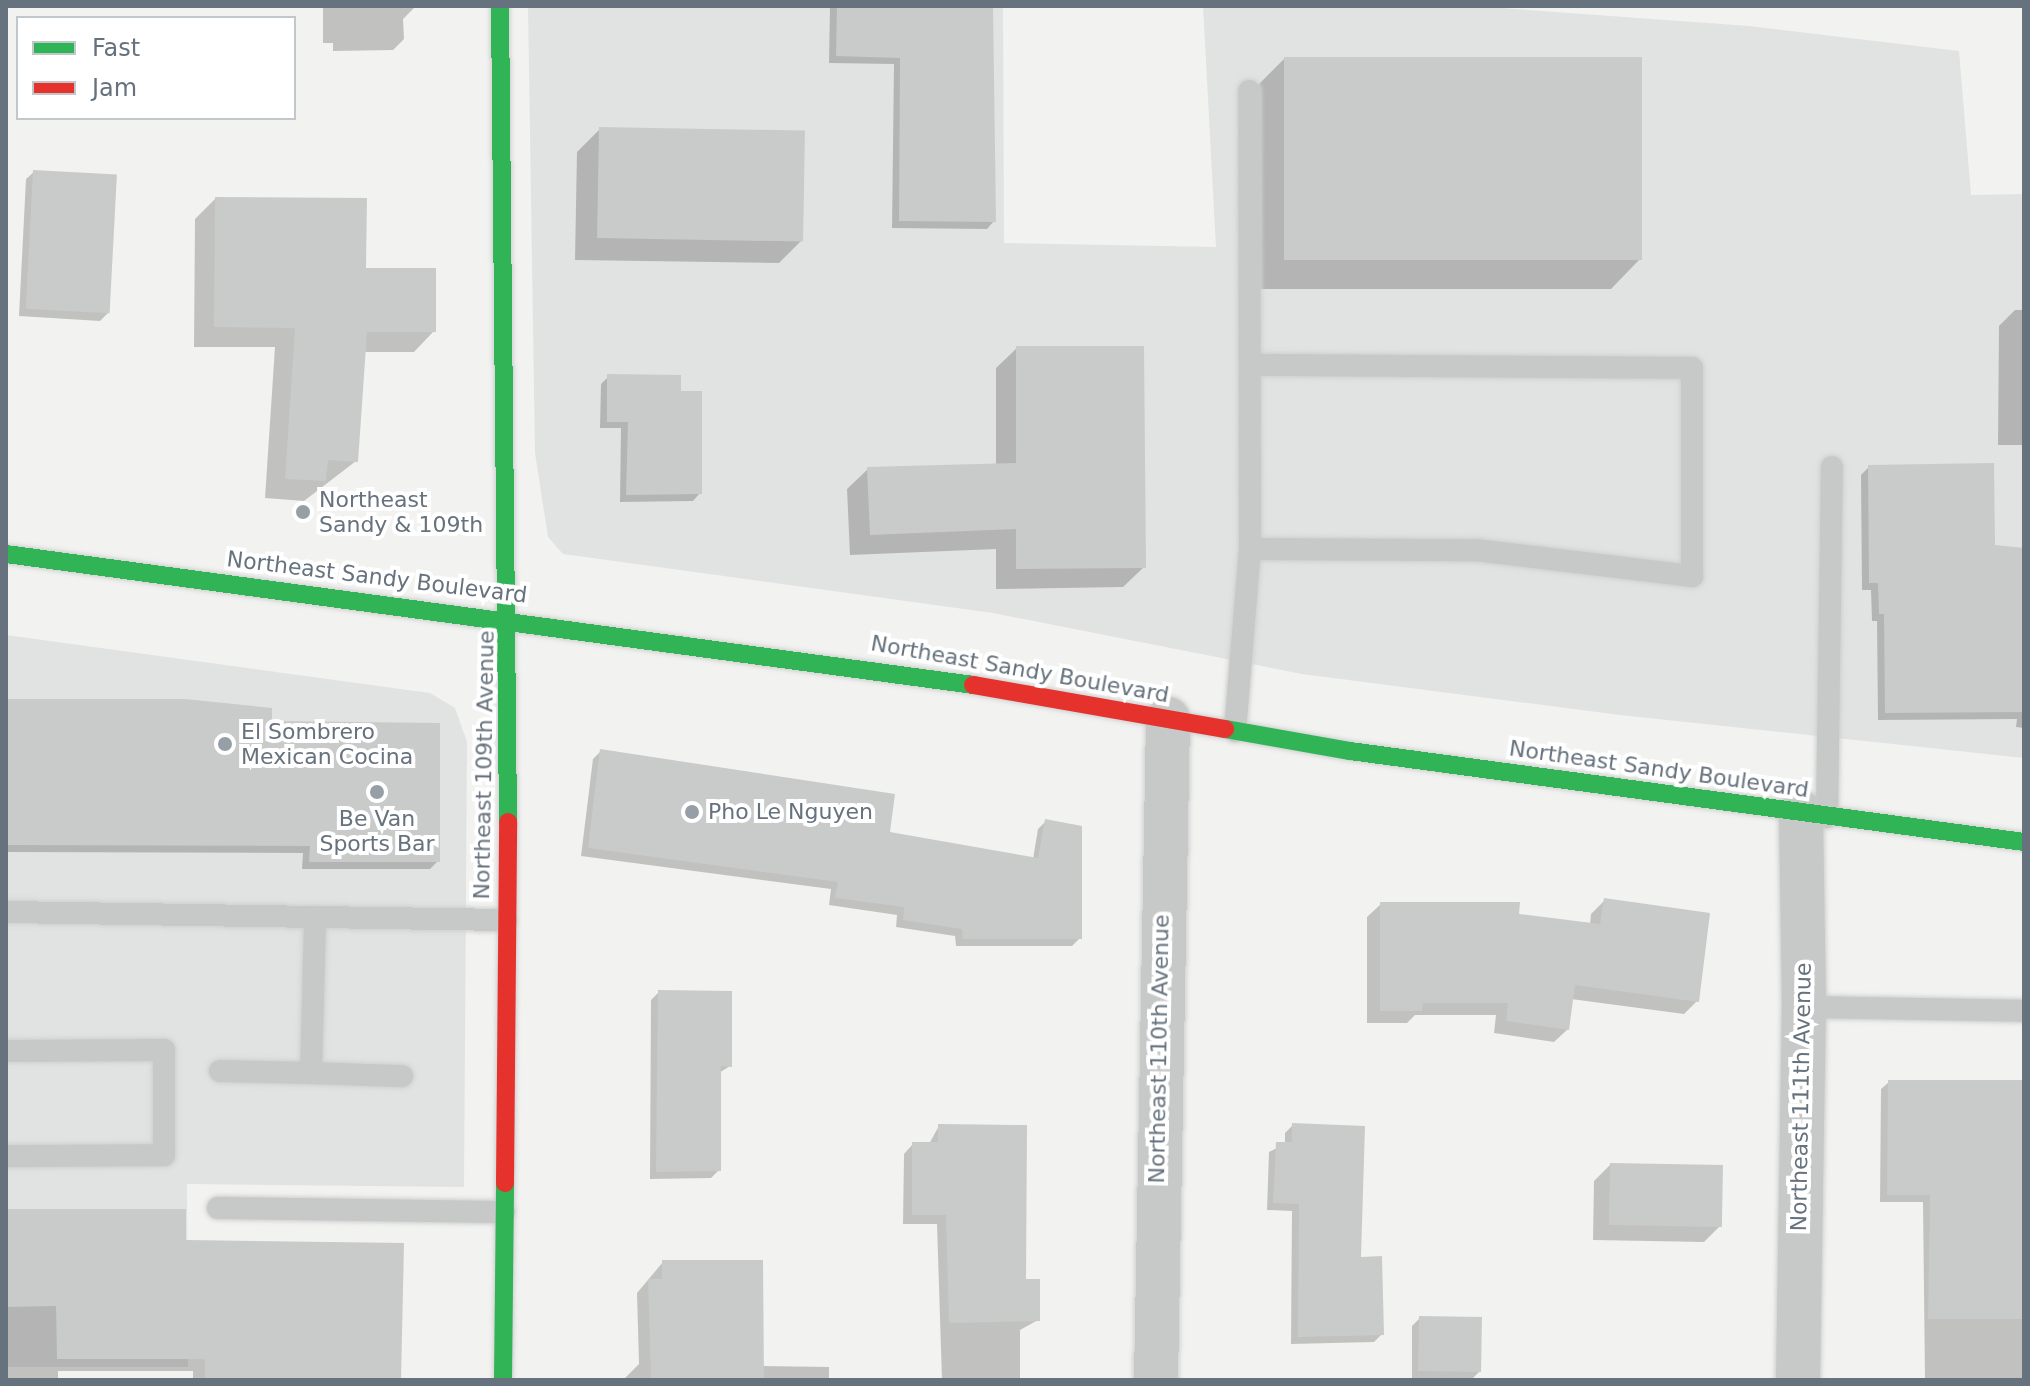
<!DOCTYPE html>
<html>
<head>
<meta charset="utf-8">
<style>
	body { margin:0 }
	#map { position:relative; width:2030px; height:1386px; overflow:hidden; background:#f2f2f1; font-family:"DejaVu Sans",sans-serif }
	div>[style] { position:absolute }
	.built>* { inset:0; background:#e1e2e2 }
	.shadow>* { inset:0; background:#0003 }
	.building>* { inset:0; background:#c9caca; transform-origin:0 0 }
	.roads { filter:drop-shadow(0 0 2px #cfd0d0) drop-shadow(0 0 2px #cfd0d0) }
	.lane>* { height:22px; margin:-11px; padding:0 11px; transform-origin:11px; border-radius:11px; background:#c7c8c8 }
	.street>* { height:44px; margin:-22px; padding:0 22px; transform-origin:22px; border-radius:22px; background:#c7c8c8 }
	.fast>* { height:18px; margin:-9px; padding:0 9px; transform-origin:9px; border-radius:9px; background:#30b455 }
	.jam>* { height:18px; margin:-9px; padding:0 9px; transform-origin:9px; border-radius:9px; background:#e5322d }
	.dots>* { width:22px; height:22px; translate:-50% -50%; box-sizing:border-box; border:4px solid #fff; border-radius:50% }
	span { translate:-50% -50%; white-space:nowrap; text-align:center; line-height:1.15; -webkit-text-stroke:8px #fff; paint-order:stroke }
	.poi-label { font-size:22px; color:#66727d }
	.left { translate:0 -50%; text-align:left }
	.street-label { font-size:22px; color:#66727d }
	.frame { position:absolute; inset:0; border:8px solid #66727d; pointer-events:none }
	.legend { position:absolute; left:16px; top:16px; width:280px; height:104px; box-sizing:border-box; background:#fff; border:2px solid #c2c7cb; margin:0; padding:10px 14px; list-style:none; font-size:24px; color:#66727d }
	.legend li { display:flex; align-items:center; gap:16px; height:40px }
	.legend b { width:40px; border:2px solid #c2c7cb }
</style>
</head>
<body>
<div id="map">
	<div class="built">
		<div style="clip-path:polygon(528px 6px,1003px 6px,1004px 243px,1216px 247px,1203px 6px,1474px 6px,1749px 26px,1959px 51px,1971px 195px,2024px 194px,2024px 758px,1620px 715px,1302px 674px,993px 613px,563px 554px,548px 537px,535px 453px)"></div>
		<div style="clip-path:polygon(6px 635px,430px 693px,455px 708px,467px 742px,464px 1187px,187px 1184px,188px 1367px,6px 1367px)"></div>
	</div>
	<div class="shadow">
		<div style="clip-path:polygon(323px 6px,414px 6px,414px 8px,403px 19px,404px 39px,393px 50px,333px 51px,333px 43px,323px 43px)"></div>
		<div style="clip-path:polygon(830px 6px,991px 6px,994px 221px,987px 229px,892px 228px,894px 64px,829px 63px)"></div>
		<div style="clip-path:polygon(1284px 59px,1640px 259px,1611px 289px,1255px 289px,1255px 88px)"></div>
		<div style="clip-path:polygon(600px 129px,802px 240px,779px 263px,575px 260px,577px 152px)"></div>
		<div style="clip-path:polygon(34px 172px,108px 313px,100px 321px,19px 316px,26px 179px)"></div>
		<div style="clip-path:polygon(215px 199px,364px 270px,434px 331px,414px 352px,363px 352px,356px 461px,304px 501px,265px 498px,275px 347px,194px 347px,195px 219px)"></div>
		<div style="clip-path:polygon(2015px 310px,2024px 310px,2024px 445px,1998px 445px,1999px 326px)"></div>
		<div style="clip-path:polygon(1017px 348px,1144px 567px,1123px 587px,996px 589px,996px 549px,850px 555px,847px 489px,868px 469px,996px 466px,996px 368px)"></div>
		<div style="clip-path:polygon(608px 377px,679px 393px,700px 493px,693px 501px,620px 502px,621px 428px,600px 428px,601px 384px)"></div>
		<div style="clip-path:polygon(1869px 467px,1993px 577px,2024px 582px,2024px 728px,2016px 727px,2017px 719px,1878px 720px,1877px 621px,1872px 621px,1871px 590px,1862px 590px,1861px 475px)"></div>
		<div style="clip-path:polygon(6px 701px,270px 723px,438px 861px,430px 869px,302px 869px,303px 853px,6px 852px)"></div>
		<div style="clip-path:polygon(601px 751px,888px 834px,1033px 859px,1038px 829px,1045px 822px,1080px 938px,1072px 946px,956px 946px,955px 936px,896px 927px,897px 915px,829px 905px,831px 889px,581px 856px,593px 759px)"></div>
		<div style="clip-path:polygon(1605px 900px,1697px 1001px,1684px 1014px,1571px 999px,1568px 1029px,1554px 1042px,1494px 1033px,1496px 1015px,1415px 1015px,1407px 1023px,1367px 1023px,1367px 917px,1381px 904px,1590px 925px,1591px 914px)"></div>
		<div style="clip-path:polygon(659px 992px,730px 1066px,719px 1073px,719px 1170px,711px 1178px,650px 1179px,651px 1000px)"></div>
		<div style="clip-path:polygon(1889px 1082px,2024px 1082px,2024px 1380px,1925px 1380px,1923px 1202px,1880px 1202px,1881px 1089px)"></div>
		<div style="clip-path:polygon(1293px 1125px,1359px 1259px,1382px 1334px,1374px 1342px,1291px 1344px,1292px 1211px,1267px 1210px,1269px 1152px,1285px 1144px,1285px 1133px)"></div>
		<div style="clip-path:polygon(939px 1126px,1024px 1281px,1038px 1320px,1020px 1330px,1020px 1380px,942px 1380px,937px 1224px,903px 1224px,904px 1154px,913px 1144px,929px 1144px)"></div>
		<div style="clip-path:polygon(1610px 1165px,1720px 1226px,1704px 1242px,1593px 1240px,1594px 1181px)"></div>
		<div style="clip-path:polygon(6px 1211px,184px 1242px,390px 1380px,193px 1380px,193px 1371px,58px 1371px,58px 1380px,6px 1380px)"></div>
		<div style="clip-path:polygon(663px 1262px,762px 1366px,829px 1367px,829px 1380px,623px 1380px,639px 1364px,637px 1293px)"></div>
		<div style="clip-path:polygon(1420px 1318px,1480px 1371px,1473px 1378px,1412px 1378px,1412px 1326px)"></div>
	</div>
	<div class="building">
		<div style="clip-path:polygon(837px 6px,993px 6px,996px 222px,899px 221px,900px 58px,836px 56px)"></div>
		<div style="left:1284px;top:57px;width:358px;height:203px"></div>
		<div style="left:599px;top:127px;width:206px;height:111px;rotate:1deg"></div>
		<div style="left:33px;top:170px;width:84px;height:139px;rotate:3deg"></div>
		<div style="clip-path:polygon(215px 197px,367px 198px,366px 268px,436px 268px,436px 332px,367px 332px,358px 462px,328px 460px,326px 481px,285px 479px,295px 328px,214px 327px)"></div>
		<div style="clip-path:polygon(1016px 346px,1144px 346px,1146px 568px,1016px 569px,1016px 529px,870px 535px,867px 467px,1016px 463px)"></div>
		<div style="clip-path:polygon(607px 374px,681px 375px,681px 391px,702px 391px,702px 494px,626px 495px,628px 422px,607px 422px)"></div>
		<div style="clip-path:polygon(1994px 463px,1995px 545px,2024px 548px,2024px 712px,1885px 713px,1884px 614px,1879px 614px,1878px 583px,1869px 583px,1868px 465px)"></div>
		<div style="clip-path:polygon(6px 699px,185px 699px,272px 708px,272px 721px,440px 723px,440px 862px,309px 862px,310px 846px,6px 845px)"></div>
		<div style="clip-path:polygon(600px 749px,895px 794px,890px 832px,1038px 858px,1045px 819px,1082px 826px,1082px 939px,963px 939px,962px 929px,903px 920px,904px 907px,835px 898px,838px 882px,588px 848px)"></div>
		<div style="clip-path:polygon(1604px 898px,1710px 913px,1699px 1002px,1575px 985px,1569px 1030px,1506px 1021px,1508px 1003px,1423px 1003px,1422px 1011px,1380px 1011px,1380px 902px,1520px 902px,1519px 914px,1600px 924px)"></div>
		<div style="clip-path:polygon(658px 990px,732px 991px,732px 1067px,721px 1066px,721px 1171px,656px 1172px)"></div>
		<div style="clip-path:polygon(1888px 1080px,2024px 1080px,2024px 1319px,1928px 1319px,1930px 1195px,1887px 1195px)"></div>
		<div style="clip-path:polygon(1292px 1123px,1365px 1126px,1361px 1257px,1382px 1256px,1384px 1335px,1298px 1337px,1299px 1204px,1273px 1203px,1276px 1142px,1292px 1142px)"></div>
		<div style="clip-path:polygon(938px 1124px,1027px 1125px,1026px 1279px,1040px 1279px,1040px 1321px,949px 1323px,946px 1215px,912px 1215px,912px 1142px,938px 1142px)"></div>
		<div style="left:1610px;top:1163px;width:113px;height:62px;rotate:1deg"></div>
		<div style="clip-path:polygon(6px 1209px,186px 1209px,186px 1240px,404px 1243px,401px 1380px,205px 1380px,205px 1359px,57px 1359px,56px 1306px,6px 1307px)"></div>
		<div style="clip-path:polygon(662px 1260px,763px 1260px,764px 1380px,651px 1380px,648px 1279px,662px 1279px)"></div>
		<div style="left:1419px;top:1316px;width:63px;height:55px;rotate:1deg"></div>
	</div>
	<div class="roads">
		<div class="lane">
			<div style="left:1250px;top:549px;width:226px;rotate:0.3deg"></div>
			<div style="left:1476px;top:550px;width:218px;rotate:6.9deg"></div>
			<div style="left:1692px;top:576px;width:208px;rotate:-90deg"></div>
			<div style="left:1692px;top:368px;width:442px;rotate:-179.6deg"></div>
			<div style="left:1235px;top:731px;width:183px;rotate:-85.3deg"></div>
			<div style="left:1250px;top:549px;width:458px;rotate:-90.1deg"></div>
			<div style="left:1827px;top:817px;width:350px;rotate:-89.2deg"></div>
			<div style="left:6px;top:912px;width:500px;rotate:0.92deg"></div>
			<div style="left:1804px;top:1007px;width:220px;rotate:1deg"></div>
			<div style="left:6px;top:1051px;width:158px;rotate:-0.4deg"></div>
			<div style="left:164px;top:1050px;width:105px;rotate:90deg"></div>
			<div style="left:164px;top:1155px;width:158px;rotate:179.6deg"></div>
			<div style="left:220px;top:1071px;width:91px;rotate:1.3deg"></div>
			<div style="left:311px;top:1073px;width:156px;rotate:-88.5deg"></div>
			<div style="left:311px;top:1073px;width:91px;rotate:1.9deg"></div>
			<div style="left:218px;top:1208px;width:286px;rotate:0.8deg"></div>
		</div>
		<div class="street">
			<div style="left:1156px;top:1380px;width:661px;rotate:-88.96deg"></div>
			<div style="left:1798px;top:1380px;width:373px;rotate:-89.1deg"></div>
			<div style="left:1804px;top:1007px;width:194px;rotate:-90.9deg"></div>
		</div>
		<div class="fast">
			<div style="left:500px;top:6px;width:816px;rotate:89.44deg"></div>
			<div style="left:6px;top:554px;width:976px;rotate:7.71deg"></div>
			<div style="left:1225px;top:729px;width:127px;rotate:10deg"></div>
			<div style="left:1350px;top:751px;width:680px;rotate:7.69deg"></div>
			<div style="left:503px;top:1380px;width:197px;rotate:-89.4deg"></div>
		</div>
		<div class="jam">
			<div style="left:973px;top:685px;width:256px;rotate:9.9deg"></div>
			<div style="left:505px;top:1183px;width:361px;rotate:-89.5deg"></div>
		</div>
	</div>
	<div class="dots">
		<div style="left:303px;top:512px;background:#979fa6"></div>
		<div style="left:225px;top:744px;background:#979fa6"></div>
		<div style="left:377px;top:792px;background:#979fa6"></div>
		<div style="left:692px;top:812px;background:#979fa6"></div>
	</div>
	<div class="poi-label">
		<span class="left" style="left:319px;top:512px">Northeast<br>Sandy &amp; 109th</span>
		<span class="left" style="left:241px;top:744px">El Sombrero<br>Mexican Cocina</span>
		<span class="left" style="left:708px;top:812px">Pho Le Nguyen</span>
		<span style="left:377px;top:831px">Be Van<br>Sports Bar</span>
	</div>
	<div class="street-label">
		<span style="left:377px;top:577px;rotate:7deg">Northeast Sandy Boulevard</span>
		<span style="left:1020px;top:669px;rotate:10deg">Northeast Sandy Boulevard</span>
		<span style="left:484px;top:765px;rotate:-89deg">Northeast 109th Avenue</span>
		<span style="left:1659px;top:769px;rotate:8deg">Northeast Sandy Boulevard</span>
		<span style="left:1159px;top:1049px;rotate:-89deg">Northeast 110th Avenue</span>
		<span style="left:1801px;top:1097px;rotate:-89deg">Northeast 111th Avenue</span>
	</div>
	<div class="frame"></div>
	<ul class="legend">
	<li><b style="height:10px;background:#30b455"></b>Fast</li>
	<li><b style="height:10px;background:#e5322d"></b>Jam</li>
	</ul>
</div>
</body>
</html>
